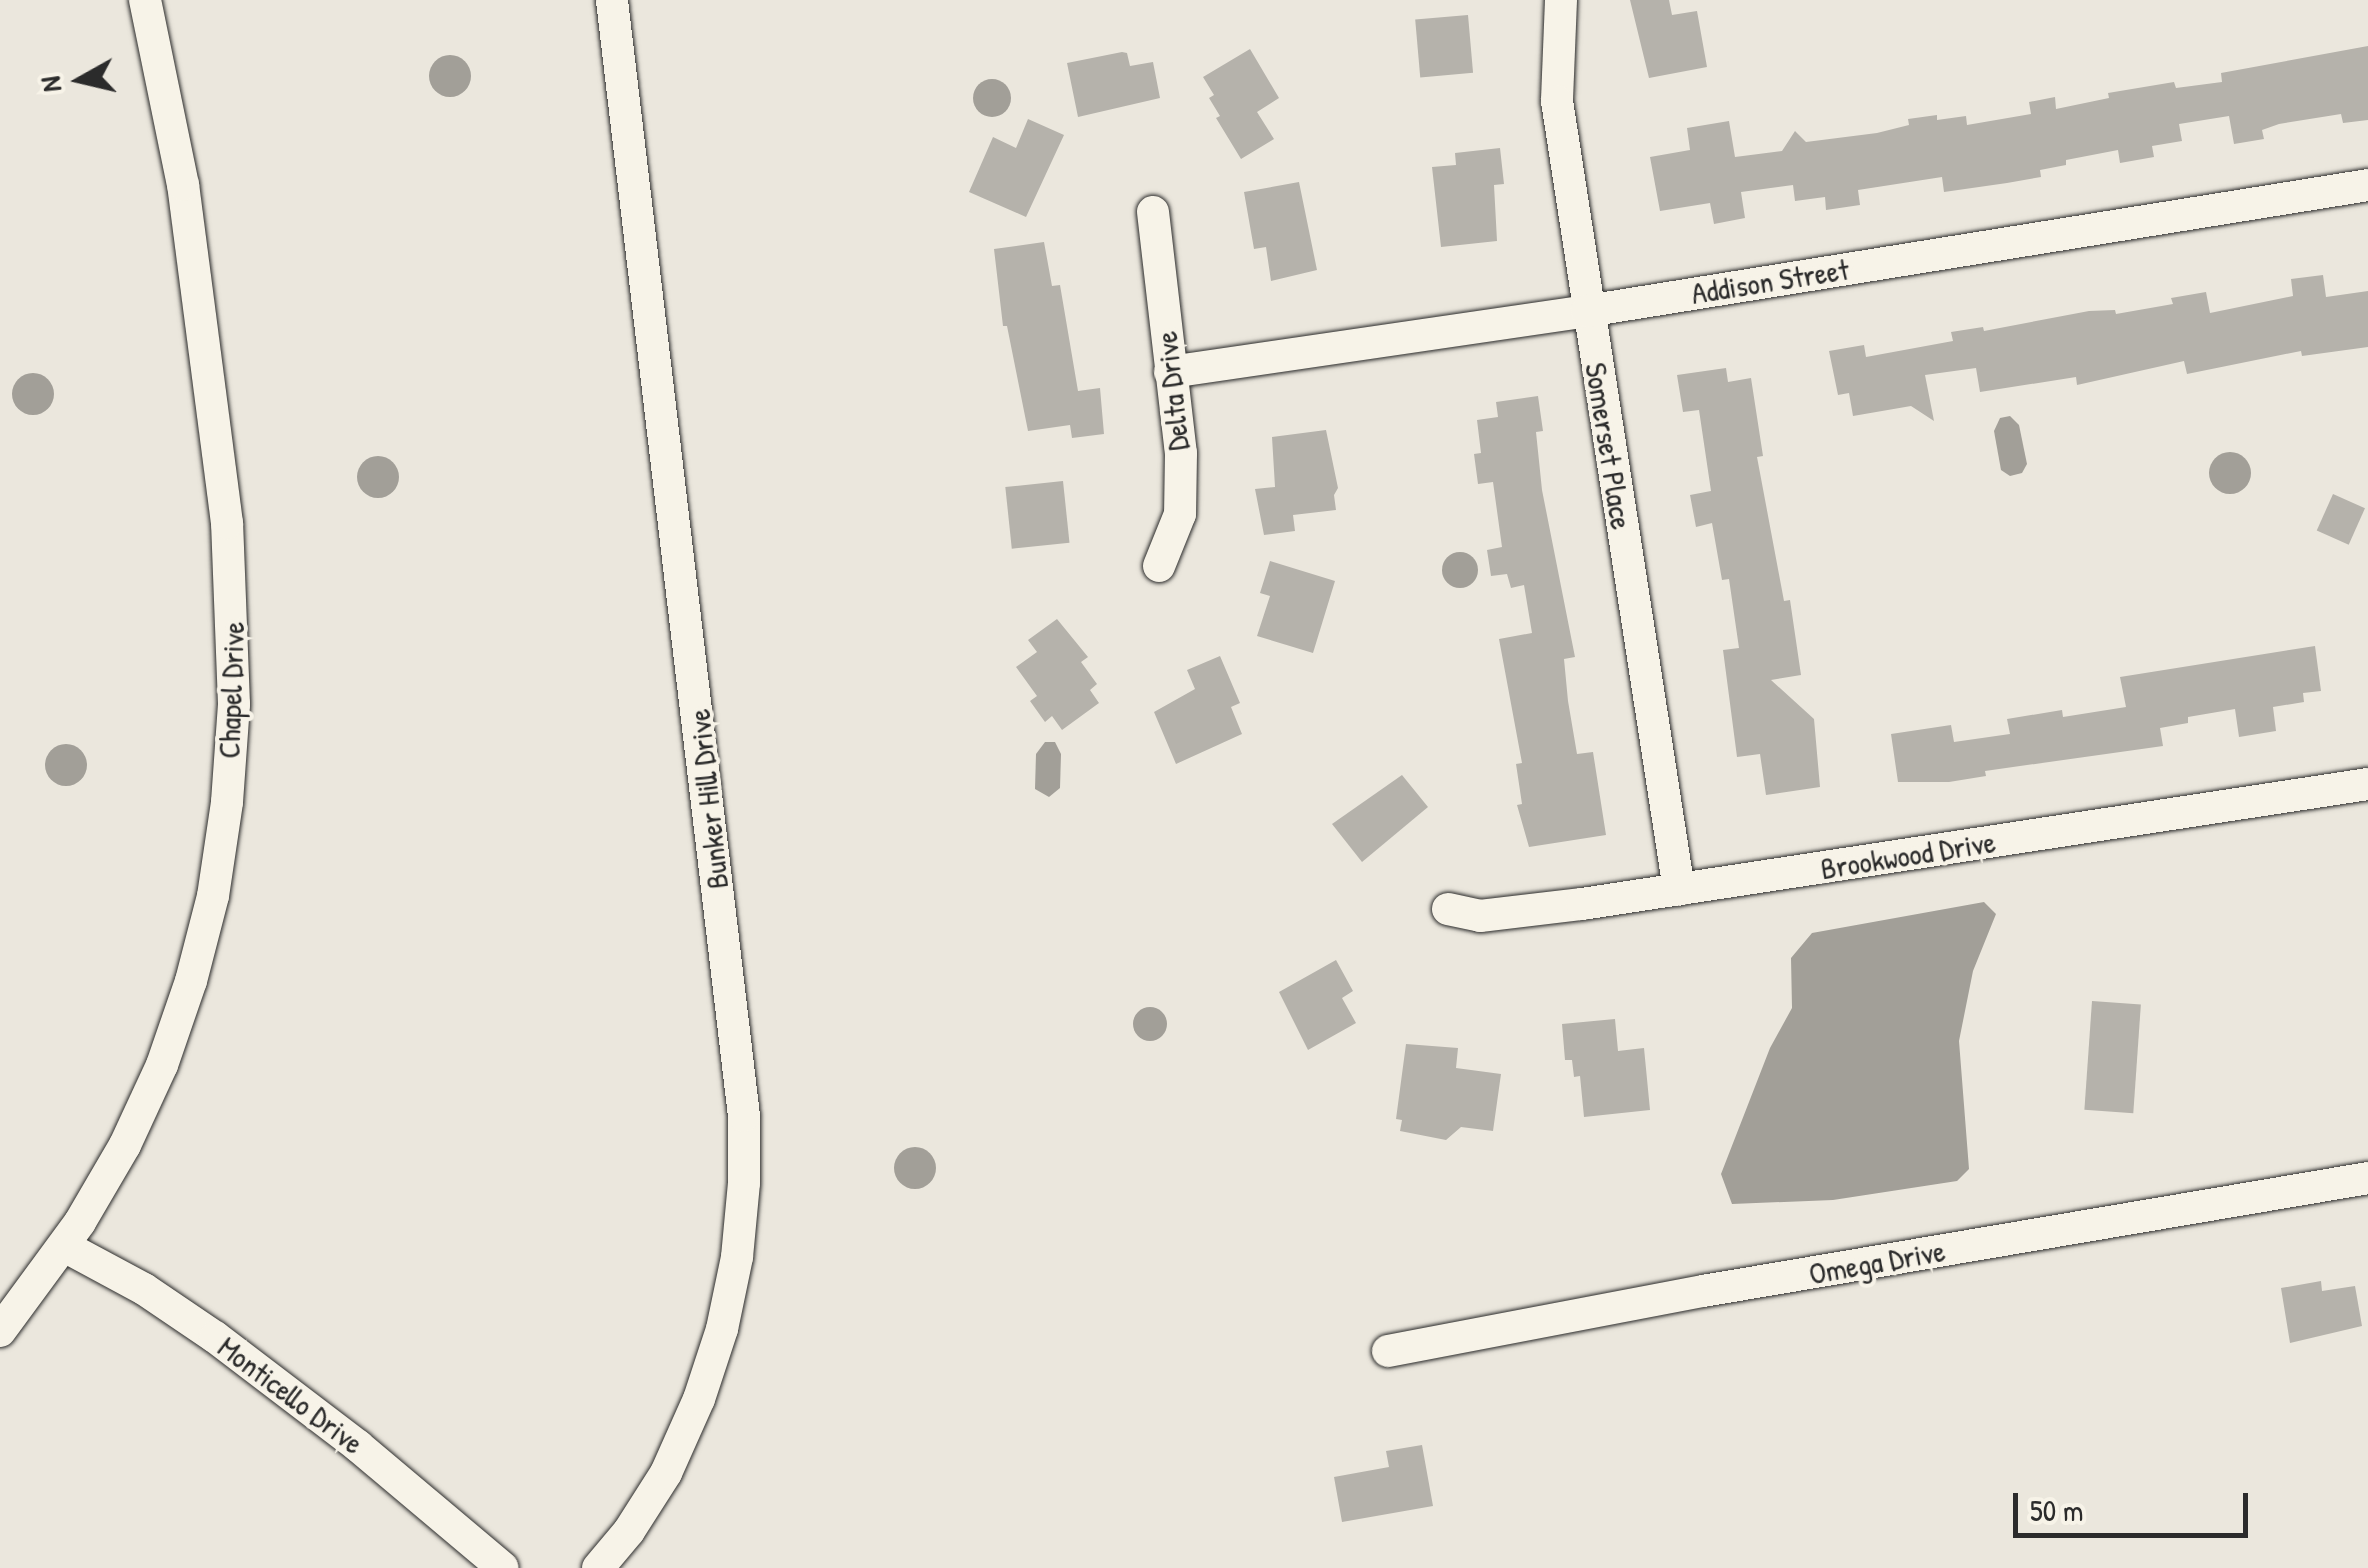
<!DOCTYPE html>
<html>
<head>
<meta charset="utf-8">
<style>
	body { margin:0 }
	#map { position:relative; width:2368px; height:1568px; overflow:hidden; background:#ebe7dd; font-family:"Patrick Hand",sans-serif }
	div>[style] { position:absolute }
	.water>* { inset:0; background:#a29f98 }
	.round { border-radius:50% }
	.building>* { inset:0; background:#b5b2ab; transform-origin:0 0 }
	.roads { filter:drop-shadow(0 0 2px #2b2b2b) drop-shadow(0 0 2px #2b2b2b) }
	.street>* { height:32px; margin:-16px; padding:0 16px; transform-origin:16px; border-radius:16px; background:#f7f3e8 }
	span { translate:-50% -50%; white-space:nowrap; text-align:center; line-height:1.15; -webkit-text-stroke:8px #f7f3e8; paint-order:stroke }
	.street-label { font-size:30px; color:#2b2b2b }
	.north { position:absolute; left:30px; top:30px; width:100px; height:100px; -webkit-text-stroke:8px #f7f3e8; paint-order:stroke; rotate:262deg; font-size:28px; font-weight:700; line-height:40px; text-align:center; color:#2b2b2b }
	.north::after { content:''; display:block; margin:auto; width:35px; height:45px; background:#2b2b2b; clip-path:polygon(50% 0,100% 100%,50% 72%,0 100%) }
	.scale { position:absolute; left:2013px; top:1493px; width:235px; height:45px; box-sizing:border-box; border:5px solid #2b2b2b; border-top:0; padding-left:12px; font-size:30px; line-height:35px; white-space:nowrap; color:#2b2b2b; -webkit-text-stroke:8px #f7f3e8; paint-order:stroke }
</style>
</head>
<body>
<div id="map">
	<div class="water">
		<div class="round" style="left:429px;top:55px;width:42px;height:42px"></div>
		<div class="round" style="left:973px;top:79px;width:38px;height:38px"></div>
		<div class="round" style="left:12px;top:373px;width:42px;height:42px"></div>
		<div style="clip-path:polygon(2010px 416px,2019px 425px,2027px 464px,2022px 473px,2010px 476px,2001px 470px,1994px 431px,2000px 418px)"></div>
		<div class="round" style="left:2209px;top:452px;width:42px;height:42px"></div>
		<div class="round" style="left:357px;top:456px;width:42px;height:42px"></div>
		<div class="round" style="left:1442px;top:552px;width:36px;height:36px"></div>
		<div style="clip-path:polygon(1045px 742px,1055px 742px,1061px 754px,1060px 788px,1049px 797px,1035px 789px,1036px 754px)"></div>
		<div class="round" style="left:45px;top:744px;width:42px;height:42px"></div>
		<div style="clip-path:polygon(1984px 902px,1996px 914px,1973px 971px,1959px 1041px,1969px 1169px,1957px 1181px,1833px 1200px,1732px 1204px,1721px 1174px,1770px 1048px,1792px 1008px,1791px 958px,1812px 933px)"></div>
		<div class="round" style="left:1133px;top:1007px;width:34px;height:34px"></div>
		<div class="round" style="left:894px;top:1147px;width:42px;height:42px"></div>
	</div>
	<div class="building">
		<div style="clip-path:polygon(1630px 0,1669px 0,1672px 15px,1697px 11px,1707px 67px,1649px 78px)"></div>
		<div style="left:1468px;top:15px;width:58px;height:53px;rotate:85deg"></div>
		<div style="clip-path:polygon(2368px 46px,2368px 120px,2343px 123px,2341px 114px,2279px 124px,2262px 130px,2264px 139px,2234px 144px,2229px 116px,2179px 124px,2182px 141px,2152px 146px,2154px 157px,2120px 163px,2118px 150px,2066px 160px,2066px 165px,2040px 170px,2041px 177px,2007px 183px,1944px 192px,1942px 177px,1858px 190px,1860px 205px,1826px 210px,1825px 197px,1795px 201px,1793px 185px,1741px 192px,1745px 218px,1714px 224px,1710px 203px,1660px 211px,1650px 157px,1690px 150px,1687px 128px,1729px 121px,1735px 157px,1782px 151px,1795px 131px,1806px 142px,1877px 133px,1909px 125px,1908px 119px,1937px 115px,1937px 120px,1966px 116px,1967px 125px,2031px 114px,2029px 102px,2055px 97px,2056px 109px,2109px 98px,2108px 93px,2174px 82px,2176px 88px,2222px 82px,2221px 73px)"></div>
		<div style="clip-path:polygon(1250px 49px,1279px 98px,1257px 112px,1274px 139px,1241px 159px,1216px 118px,1220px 116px,1209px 98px,1214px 95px,1203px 77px)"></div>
		<div style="clip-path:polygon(1122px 52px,1127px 53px,1130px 66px,1153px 62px,1160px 98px,1078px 117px,1067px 63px)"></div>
		<div style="clip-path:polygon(1028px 119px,1064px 135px,1026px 217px,969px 192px,993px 137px,1016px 148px)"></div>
		<div style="clip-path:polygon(1500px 148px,1504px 184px,1494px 185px,1497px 241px,1441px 247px,1432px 167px,1456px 165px,1455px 153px)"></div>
		<div style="clip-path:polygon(1299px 182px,1317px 270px,1271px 281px,1266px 247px,1254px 249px,1244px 192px)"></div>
		<div style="clip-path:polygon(1044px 242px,1052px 286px,1060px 285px,1078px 391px,1100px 388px,1104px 434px,1072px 438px,1070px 425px,1028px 431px,1007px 326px,1003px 326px,994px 249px)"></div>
		<div style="clip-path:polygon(2323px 275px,2326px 297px,2368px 291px,2368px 347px,2302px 356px,2301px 351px,2187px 374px,2184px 361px,2077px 385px,2076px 377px,1980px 392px,1976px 368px,1925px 375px,1934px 421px,1911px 406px,1853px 416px,1849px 393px,1838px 395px,1829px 351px,1864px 345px,1866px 357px,1953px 341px,1951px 332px,1983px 327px,1984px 331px,2089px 311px,2115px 310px,2116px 314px,2173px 304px,2171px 298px,2206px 292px,2210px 313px,2293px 296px,2291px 279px)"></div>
		<div style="clip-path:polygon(1726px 368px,1728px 382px,1751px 378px,1763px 456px,1757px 457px,1784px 601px,1790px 600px,1801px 675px,1771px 680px,1814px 719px,1820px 787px,1766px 795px,1760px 754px,1737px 757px,1723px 650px,1739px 648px,1729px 579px,1722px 580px,1712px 523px,1696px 527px,1690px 495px,1711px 491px,1699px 410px,1683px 412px,1677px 375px)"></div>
		<div style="clip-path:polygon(1538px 396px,1543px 431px,1536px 432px,1542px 490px,1575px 657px,1564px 659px,1568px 701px,1577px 754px,1593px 752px,1606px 835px,1529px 847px,1517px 805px,1522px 804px,1516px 764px,1522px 763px,1499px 639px,1532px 633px,1524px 585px,1511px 588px,1507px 574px,1491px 576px,1487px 550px,1502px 547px,1493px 482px,1478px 484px,1474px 454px,1481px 453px,1477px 420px,1498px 417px,1496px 402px)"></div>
		<div style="clip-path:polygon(1326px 430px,1338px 488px,1334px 495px,1336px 510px,1293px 515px,1295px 531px,1264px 535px,1255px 489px,1275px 487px,1272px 437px)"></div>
		<div style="left:1063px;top:481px;width:62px;height:58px;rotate:84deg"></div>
		<div style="left:2333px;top:494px;width:35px;height:40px;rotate:24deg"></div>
		<div style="clip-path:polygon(1270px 561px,1335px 581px,1313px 653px,1257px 636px,1270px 596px,1260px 593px)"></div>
		<div style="clip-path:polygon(1057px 619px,1088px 657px,1081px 662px,1097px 684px,1090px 690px,1099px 703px,1062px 730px,1052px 716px,1045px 722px,1030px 701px,1037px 696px,1016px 667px,1037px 652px,1028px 640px)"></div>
		<div style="clip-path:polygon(2315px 646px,2321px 691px,2303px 693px,2304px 702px,2273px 707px,2276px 731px,2239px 737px,2235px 709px,2188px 717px,2188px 723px,2160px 728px,2163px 746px,1985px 771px,1986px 776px,1949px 782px,1898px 782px,1891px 734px,1951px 725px,1954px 742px,2010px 734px,2007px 719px,2062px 710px,2063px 717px,2126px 707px,2120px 677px)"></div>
		<div style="clip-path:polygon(1220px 656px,1240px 703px,1231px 707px,1242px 734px,1176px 764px,1154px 712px,1195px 689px,1187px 670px)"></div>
		<div style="clip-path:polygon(1402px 775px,1428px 807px,1362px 862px,1332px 824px)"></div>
		<div style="clip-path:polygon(1336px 960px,1353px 991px,1342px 998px,1356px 1023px,1308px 1050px,1279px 992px)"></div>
		<div style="left:2092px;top:1001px;width:49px;height:109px;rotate:4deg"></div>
		<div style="clip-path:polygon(1615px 1019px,1618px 1051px,1644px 1048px,1650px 1110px,1584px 1117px,1580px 1076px,1574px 1077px,1572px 1060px,1565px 1060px,1562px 1024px)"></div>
		<div style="clip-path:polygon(1406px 1044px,1458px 1048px,1456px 1068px,1501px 1074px,1493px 1131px,1461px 1127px,1446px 1140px,1400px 1131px,1402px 1120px,1396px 1119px)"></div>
		<div style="clip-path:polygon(2321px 1281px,2322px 1291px,2355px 1286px,2362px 1326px,2290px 1343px,2281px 1288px)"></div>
		<div style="clip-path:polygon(1422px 1445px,1433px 1506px,1342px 1522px,1334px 1477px,1389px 1467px,1386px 1451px)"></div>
	</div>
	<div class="roads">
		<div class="street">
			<div style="left:1561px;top:0;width:101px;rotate:92.3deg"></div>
			<div style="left:1557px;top:101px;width:798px;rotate:81.21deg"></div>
			<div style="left:1153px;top:212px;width:243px;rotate:83.4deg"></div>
			<div style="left:1181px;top:453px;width:61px;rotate:90.9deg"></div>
			<div style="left:1180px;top:514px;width:56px;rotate:112deg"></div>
			<div style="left:1170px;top:372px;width:421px;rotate:-8.3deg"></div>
			<div style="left:1587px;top:311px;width:791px;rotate:-9.16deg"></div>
			<div style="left:1448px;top:909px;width:33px;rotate:12deg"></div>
			<div style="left:1480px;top:916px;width:103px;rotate:-6.7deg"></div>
			<div style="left:1582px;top:904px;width:795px;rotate:-8.68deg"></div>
			<div style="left:64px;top:1246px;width:91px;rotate:28.3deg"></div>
			<div style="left:144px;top:1289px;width:86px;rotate:34.1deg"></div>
			<div style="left:215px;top:1337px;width:180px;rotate:37.3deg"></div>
			<div style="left:358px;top:1446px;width:189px;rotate:40.1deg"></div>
			<div style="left:0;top:1331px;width:135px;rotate:-53.7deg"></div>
			<div style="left:80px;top:1222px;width:89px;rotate:-59.7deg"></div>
			<div style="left:125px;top:1145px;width:88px;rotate:-65.2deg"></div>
			<div style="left:162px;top:1065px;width:89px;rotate:-71deg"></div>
			<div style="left:191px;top:981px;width:88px;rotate:-75.5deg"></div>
			<div style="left:213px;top:896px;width:95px;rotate:-81.5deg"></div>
			<div style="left:227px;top:802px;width:98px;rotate:-85.9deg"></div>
			<div style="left:234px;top:704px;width:181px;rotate:-92.2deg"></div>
			<div style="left:227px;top:523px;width:341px;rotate:-97.4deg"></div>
			<div style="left:183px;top:185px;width:189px;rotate:-101.6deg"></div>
			<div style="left:1388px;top:1351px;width:321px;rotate:-10.8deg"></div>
			<div style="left:1703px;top:1291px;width:675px;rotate:-9.64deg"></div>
			<div style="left:598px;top:1568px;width:48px;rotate:-50deg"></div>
			<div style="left:629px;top:1531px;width:69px;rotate:-57.5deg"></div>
			<div style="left:666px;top:1473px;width:81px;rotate:-66deg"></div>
			<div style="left:699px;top:1399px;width:74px;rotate:-71.8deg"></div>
			<div style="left:722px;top:1329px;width:74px;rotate:-78.2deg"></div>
			<div style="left:737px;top:1257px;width:74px;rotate:-84.6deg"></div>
			<div style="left:744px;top:1183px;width:67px;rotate:-90deg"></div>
			<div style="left:744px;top:1116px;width:1124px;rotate:-96.75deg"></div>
		</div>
	</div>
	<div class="street-label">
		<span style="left:1770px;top:281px;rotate:-9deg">Addison Street</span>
		<span style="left:1172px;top:391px;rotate:-96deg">Delta Drive</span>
		<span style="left:1609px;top:446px;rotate:81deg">Somerset Place</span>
		<span style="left:231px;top:690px;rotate:-88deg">Chapel Drive</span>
		<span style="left:708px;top:799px;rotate:-96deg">Bunker Hill Drive</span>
		<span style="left:1908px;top:855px;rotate:-9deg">Brookwood Drive</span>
		<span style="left:1877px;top:1262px;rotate:-10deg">Omega Drive</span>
		<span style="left:291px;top:1395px;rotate:37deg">Monticello Drive</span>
	</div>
	<div class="north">N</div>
	<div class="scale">50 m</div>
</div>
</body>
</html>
